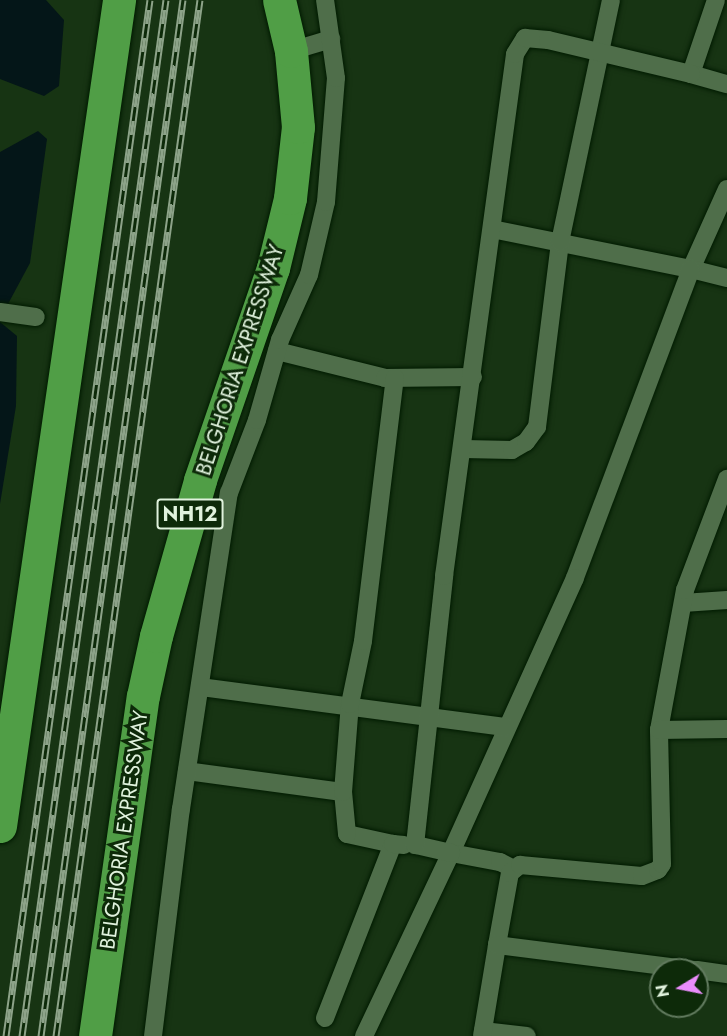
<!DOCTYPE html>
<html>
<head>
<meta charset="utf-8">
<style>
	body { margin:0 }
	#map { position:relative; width:727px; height:1036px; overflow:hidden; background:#173413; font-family:Jost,sans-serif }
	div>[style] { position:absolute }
	.water>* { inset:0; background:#041618 }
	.roads { filter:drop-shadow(0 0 2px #011b00) drop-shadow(0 0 2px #011b00) }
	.street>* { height:18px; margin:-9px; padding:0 9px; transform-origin:9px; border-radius:9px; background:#4f6e4a }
	.highway>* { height:33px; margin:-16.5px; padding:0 16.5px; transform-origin:16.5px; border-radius:16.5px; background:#509e46 }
	.rail>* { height:7px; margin-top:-3.5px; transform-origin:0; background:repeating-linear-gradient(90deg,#0d2a09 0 14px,#8da389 0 28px); box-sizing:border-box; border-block:2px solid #8da389 }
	span { translate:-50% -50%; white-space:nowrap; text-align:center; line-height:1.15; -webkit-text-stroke:6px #0d2a09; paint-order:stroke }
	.shield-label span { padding:2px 4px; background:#0d2a09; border:2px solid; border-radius:4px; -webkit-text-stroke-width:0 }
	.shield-label { font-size:20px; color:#e0f2dd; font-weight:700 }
	.street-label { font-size:21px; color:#e0f2dd }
	.north { position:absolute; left:649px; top:958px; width:60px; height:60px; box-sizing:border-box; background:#0d2a09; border:2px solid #617a5e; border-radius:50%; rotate:260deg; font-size:16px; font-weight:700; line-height:24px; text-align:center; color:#e0f2dd }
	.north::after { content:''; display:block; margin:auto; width:21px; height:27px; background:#eb8dfc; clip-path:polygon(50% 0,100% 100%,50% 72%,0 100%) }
</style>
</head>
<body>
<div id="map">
	<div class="water">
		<div style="clip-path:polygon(0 0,46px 0,64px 20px,59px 86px,44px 96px,0 79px)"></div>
		<div style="clip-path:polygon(38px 131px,47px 139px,30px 263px,8px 304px,0 303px,0 152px)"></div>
		<div style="clip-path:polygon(0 322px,17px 336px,16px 406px,0 504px)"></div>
	</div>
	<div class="roads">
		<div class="street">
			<div style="left:716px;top:0;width:78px;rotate:108.7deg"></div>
			<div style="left:691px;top:74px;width:37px;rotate:16deg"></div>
			<div style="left:291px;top:51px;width:42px;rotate:-16.7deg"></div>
			<div style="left:727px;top:189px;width:88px;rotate:114.2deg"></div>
			<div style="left:691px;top:269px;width:37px;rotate:14deg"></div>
			<div style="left:492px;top:229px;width:203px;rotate:11.4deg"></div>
			<div style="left:691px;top:269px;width:330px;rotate:110.6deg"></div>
			<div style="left:575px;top:578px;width:302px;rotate:114.3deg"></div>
			<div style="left:451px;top:853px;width:50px;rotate:10.4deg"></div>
			<div style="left:500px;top:862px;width:16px;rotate:27deg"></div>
			<div style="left:0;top:312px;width:36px;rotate:8deg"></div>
			<div style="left:277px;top:351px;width:111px;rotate:14deg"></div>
			<div style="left:385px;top:378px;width:88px;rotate:-0.7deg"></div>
			<div style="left:464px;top:449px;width:48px;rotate:1.2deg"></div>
			<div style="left:512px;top:450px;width:16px;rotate:-30deg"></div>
			<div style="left:526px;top:442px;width:19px;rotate:-54deg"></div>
			<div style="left:537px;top:427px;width:186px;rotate:-82.9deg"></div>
			<div style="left:560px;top:242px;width:247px;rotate:-78.1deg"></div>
			<div style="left:683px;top:603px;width:44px;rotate:-3.9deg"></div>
			<div style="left:201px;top:687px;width:307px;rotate:7.5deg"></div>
			<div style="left:659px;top:730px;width:142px;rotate:-79.5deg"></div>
			<div style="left:685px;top:590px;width:119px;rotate:-69.3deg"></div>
			<div style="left:187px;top:771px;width:157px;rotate:7.7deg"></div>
			<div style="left:393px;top:844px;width:47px;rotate:-167.7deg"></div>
			<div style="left:347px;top:834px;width:42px;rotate:-95.4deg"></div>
			<div style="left:343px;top:792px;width:88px;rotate:-85.5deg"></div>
			<div style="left:350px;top:704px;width:64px;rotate:-78.3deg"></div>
			<div style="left:363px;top:641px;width:265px;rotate:-83.1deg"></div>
			<div style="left:497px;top:945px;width:73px;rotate:-79.8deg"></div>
			<div style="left:510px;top:873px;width:13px;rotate:-39deg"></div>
			<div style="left:520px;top:865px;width:122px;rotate:5.2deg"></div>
			<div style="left:642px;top:876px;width:17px;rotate:-21deg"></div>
			<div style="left:658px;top:870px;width:7px;rotate:-56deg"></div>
			<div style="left:662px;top:864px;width:134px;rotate:-91.3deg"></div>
			<div style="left:659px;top:730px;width:68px;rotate:-0.8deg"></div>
			<div style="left:697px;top:970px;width:30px;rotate:8deg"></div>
			<div style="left:325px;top:1018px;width:187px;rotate:-68.7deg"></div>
			<div style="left:393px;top:844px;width:11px;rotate:5deg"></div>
			<div style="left:483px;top:1031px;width:44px;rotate:6.5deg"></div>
			<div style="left:153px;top:1036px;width:229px;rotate:-83deg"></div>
			<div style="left:181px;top:809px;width:320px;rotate:-81.4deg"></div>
			<div style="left:229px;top:493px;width:78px;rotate:-69deg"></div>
			<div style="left:257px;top:420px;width:83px;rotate:-74deg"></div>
			<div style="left:280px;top:340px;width:71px;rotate:-66deg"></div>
			<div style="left:309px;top:275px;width:75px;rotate:-76.9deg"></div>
			<div style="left:326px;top:202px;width:124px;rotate:-85.4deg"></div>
			<div style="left:336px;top:78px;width:79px;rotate:-98deg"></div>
			<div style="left:364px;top:1036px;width:203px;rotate:-64.6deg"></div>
			<div style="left:451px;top:853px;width:37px;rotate:-167deg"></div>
			<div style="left:415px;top:845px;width:271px;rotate:-83.8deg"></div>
			<div style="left:444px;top:576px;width:527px;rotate:-82.25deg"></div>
			<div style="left:515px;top:54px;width:19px;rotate:-58deg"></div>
			<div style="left:525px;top:38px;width:23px;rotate:5deg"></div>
			<div style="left:548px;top:40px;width:147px;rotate:13.4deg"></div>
			<div style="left:482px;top:1036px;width:92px;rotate:-80.6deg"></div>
			<div style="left:497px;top:945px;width:199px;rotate:7.2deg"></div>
		</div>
		<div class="highway">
			<div style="left:0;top:826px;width:835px;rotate:-81.8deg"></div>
			<div style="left:95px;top:1036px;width:343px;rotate:-82deg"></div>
			<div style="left:143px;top:696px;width:61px;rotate:-77.8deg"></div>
			<div style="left:156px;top:636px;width:162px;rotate:-74.2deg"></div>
			<div style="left:200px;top:480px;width:224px;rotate:-71deg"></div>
			<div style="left:273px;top:268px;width:72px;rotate:-76.3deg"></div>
			<div style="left:290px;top:198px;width:71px;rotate:-83.6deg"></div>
			<div style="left:298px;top:127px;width:76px;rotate:-95.3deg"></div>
			<div style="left:291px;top:51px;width:52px;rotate:-103.2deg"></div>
		</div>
	</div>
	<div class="rail">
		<div style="left:6px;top:1036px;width:1046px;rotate:-82.09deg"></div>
		<div style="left:22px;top:1036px;width:1046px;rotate:-82.09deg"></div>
		<div style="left:41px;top:1036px;width:1046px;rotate:-82.2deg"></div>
		<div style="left:56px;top:1036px;width:1046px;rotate:-82.09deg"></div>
	</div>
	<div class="shield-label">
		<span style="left:190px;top:514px">NH12</span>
	</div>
	<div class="street-label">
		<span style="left:240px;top:360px;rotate:-72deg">BELGHORIA EXPRESSWAY</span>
		<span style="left:124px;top:830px;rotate:-82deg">BELGHORIA EXPRESSWAY</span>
	</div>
	<div class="north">N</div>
</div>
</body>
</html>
